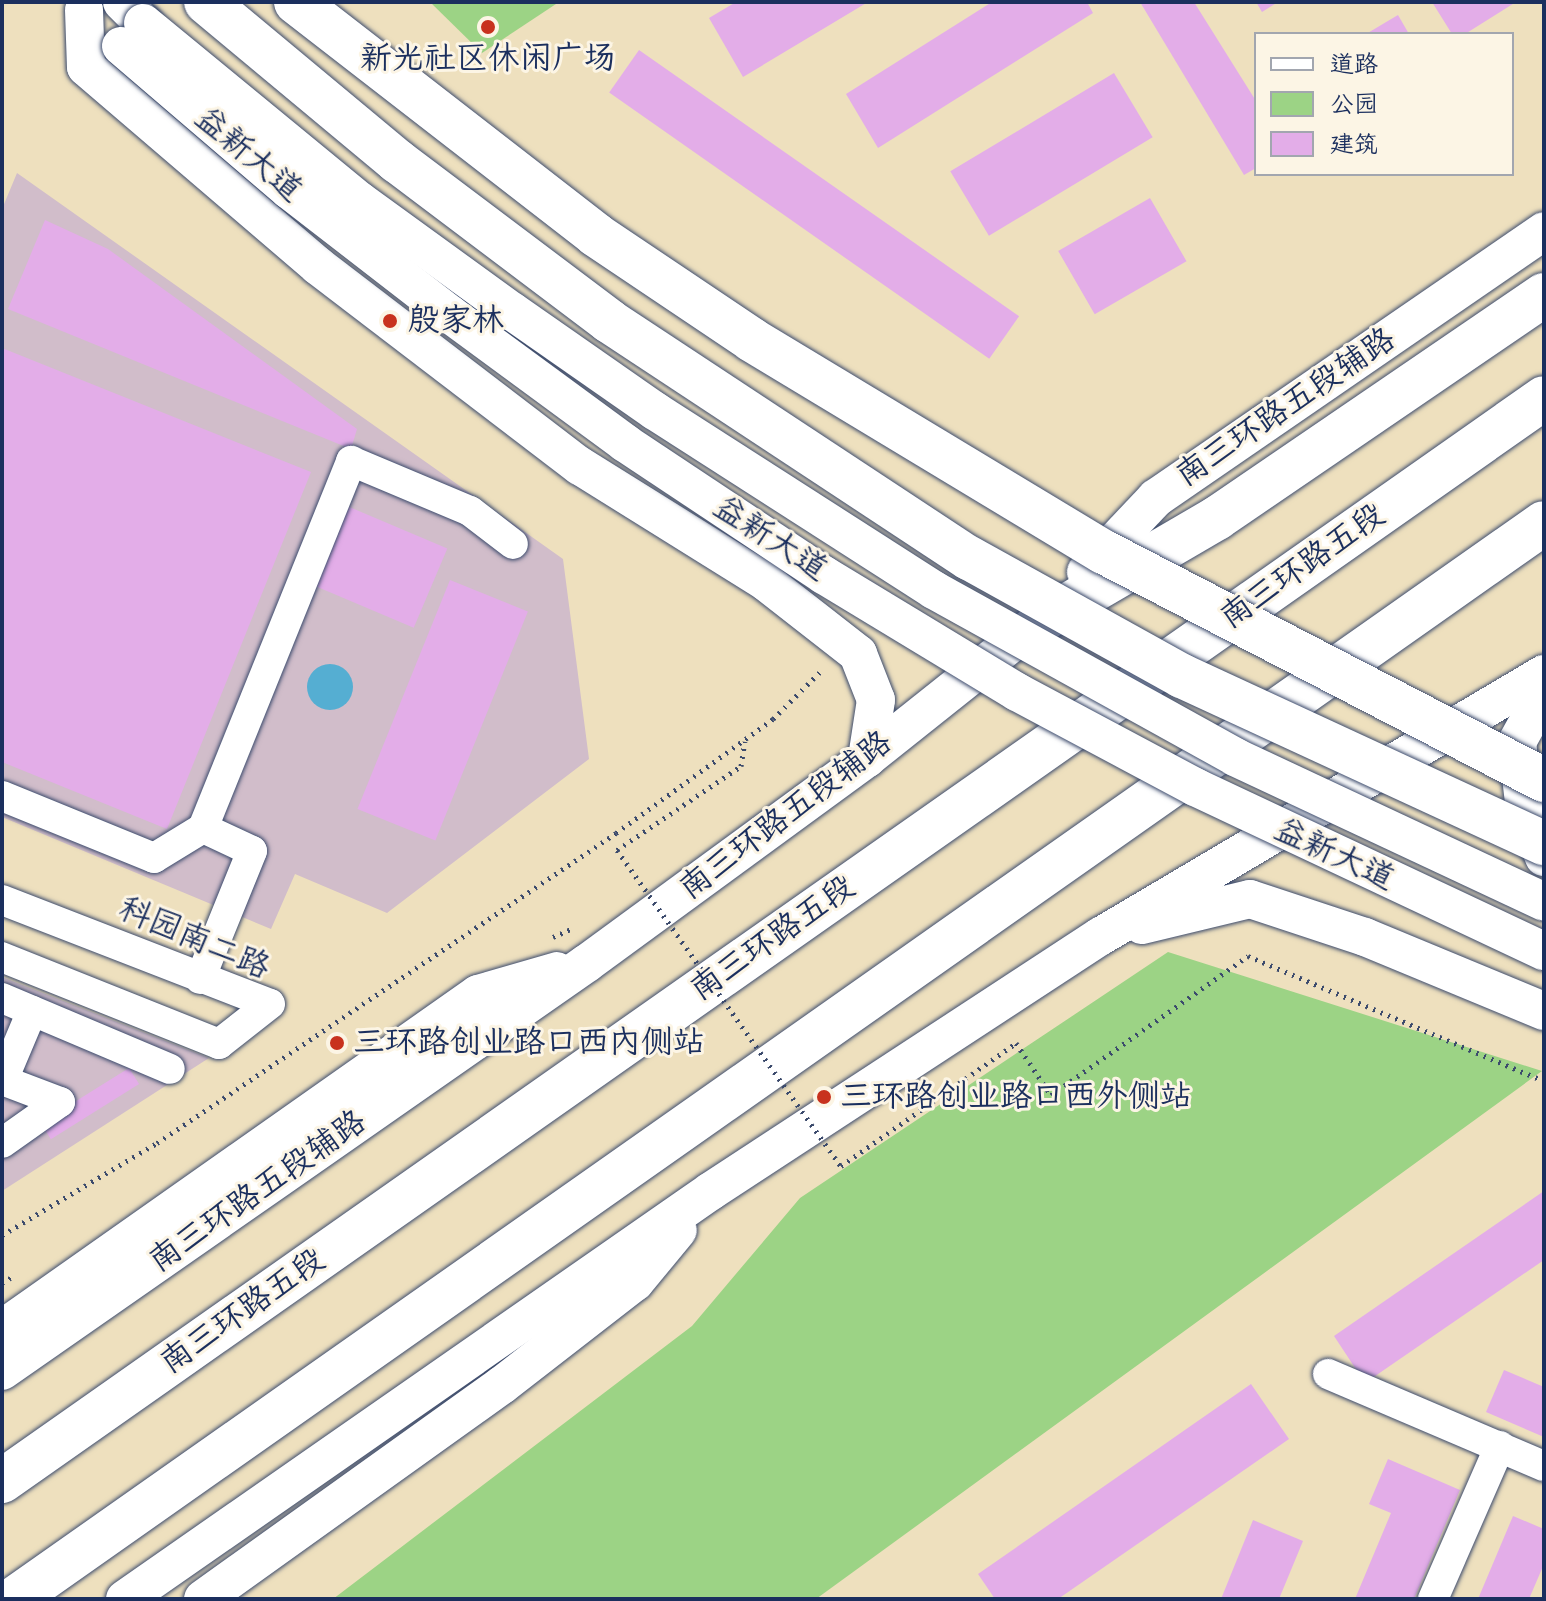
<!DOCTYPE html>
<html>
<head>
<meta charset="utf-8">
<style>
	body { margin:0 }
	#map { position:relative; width:1546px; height:1601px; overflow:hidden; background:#eee0be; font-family:Mynerve,"LXGW WenKai TC",sans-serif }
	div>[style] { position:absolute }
	.industrial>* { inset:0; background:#d1bdca }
	.green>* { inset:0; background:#9cd385 }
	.water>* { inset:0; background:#55aed2 }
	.round { border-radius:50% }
	.building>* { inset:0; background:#e3ade8; transform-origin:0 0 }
	.path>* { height:5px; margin-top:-2.5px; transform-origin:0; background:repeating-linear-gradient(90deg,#3b4a6c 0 2px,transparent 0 8px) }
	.roads { filter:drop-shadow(0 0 2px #3b4a6c) drop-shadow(0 0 2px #3b4a6c) }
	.minor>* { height:30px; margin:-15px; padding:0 15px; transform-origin:15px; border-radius:15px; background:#fff }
	.major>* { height:38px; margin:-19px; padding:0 19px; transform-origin:19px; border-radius:19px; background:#fff }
	.highway>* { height:44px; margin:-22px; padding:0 22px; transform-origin:22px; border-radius:22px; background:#fff }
	.path-bridge>* { height:5px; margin-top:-2.5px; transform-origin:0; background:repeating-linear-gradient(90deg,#3b4a6c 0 2px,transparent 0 8px) }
	.bridges { filter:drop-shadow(0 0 2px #3b4a6c) drop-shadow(0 0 2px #3b4a6c) }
	.major-bridge>* { height:38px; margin:-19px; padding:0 19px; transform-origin:19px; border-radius:19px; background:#fff }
	.highway-bridge>* { height:44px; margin:-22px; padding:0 22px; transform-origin:22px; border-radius:22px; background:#fff }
	.dots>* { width:22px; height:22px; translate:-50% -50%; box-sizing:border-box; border:4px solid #fcf5e5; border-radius:50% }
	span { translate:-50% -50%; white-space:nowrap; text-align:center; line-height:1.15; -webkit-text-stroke:6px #fcf5e5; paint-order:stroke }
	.poi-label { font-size:32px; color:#1b2f5e }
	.left { translate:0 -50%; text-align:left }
	.street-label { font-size:32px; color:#1b2f5e }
	.frame { position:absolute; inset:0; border:4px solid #1b2f5e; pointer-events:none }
	.legend { position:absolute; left:1254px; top:32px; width:260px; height:144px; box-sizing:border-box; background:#fcf5e5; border:2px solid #a2a6af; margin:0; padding:10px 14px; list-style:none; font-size:24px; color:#1b2f5e }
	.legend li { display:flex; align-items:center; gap:16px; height:40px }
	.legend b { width:40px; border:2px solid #a2a6af }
</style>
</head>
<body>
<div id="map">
	<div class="industrial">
		<div style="clip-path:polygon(17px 173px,563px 559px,589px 759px,387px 913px,295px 874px,271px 929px,2px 817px,2px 209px)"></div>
		<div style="clip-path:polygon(2px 977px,209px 1058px,2px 1191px)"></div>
	</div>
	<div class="green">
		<div style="clip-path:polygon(430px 2px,559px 2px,482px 53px)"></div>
		<div style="clip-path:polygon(1168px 952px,1542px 1071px,816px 1599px,333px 1599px,692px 1326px,800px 1198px)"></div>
	</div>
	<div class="water">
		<div class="round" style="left:307px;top:664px;width:46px;height:46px"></div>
	</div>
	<div class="building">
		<div style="clip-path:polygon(736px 2px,868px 2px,743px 77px,709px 18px)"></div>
		<div style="clip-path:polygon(992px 2px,1087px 2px,1093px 13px,878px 148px,846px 94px)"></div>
		<div style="clip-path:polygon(1140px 2px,1194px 2px,1256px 101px,1256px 168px,1244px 175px)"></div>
		<div style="clip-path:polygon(1256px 2px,1278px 2px,1262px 12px)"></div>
		<div style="clip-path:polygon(1432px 2px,1516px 2px,1465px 34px,1452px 34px)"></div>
		<div style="clip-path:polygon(1398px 15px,1409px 34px,1366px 34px)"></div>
		<div style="left:639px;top:50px;width:464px;height:52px;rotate:35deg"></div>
		<div style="left:1114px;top:73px;width:75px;height:191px;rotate:59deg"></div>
		<div style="left:1150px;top:198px;width:73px;height:106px;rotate:60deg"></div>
		<div style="clip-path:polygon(45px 220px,108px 249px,357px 429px,351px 449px,8px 309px)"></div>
		<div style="clip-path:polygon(2px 348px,311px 472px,167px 829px,2px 762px)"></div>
		<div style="left:347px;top:506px;width:109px;height:86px;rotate:23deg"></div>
		<div style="left:450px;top:580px;width:84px;height:247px;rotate:22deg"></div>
		<div style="left:129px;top:1068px;width:19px;height:104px;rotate:58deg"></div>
		<div style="clip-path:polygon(1544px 1191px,1544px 1260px,1365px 1383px,1334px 1336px)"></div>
		<div style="clip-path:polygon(1504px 1370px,1544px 1387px,1544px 1437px,1486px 1412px)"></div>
		<div style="clip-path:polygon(1251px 1384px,1289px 1439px,1058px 1599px,995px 1599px,978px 1574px)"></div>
		<div style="clip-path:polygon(1388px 1459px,1460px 1490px,1414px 1599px,1355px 1599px,1391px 1513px,1369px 1504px)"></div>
		<div style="clip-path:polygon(1513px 1516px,1544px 1529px,1544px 1564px,1529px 1599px,1478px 1599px)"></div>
		<div style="clip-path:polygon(1253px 1520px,1303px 1541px,1279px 1599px,1221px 1599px)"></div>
	</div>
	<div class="path">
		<div style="left:617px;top:850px;width:150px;rotate:-34.1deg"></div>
		<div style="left:741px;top:766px;width:25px;rotate:-81deg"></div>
		<div style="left:553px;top:937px;width:22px;rotate:-24deg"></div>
		<div style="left:841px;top:1166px;width:214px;rotate:-35.1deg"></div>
		<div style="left:1016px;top:1043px;width:63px;rotate:56.1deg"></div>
		<div style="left:1051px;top:1095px;width:241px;rotate:-35.2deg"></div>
		<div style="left:1248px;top:956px;width:321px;rotate:22.9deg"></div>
		<div style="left:2px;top:1235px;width:180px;rotate:-30.7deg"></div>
		<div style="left:157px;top:1143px;width:554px;rotate:-34.03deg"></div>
		<div style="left:616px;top:833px;width:194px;rotate:-36deg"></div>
		<div style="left:773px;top:719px;width:71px;rotate:-45deg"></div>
		<div style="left:2px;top:1283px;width:15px;rotate:-32deg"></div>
	</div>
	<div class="roads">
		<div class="minor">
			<div style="left:2px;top:796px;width:164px;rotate:22.2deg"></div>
			<div style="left:154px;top:858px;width:57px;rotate:-31.5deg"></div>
			<div style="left:203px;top:828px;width:54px;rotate:25.1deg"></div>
			<div style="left:252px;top:851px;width:138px;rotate:112.1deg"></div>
			<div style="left:203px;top:828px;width:396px;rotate:-68deg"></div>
			<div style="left:351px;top:461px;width:129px;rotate:22.8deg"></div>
			<div style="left:470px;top:511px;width:54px;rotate:37.5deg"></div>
			<div style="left:2px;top:900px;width:287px;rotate:21.2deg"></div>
			<div style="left:270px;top:1004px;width:65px;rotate:141.9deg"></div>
			<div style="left:219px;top:1044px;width:234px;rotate:-158.2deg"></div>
			<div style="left:2px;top:998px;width:182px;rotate:22.9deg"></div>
			<div style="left:2px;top:1080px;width:62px;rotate:20.8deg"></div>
			<div style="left:60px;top:1102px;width:71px;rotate:144.7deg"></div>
			<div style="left:3px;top:1080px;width:75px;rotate:-67.2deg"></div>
			<div style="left:1328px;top:1374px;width:235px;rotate:23.1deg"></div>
			<div style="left:1433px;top:1599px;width:167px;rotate:-66.4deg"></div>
		</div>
		<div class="major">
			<div style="left:122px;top:2px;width:30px;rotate:45deg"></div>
			<div style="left:84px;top:10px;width:57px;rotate:88deg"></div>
			<div style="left:86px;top:67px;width:306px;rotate:40.6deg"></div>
			<div style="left:318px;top:266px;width:330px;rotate:37.4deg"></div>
			<div style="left:580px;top:466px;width:219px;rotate:31.9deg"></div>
			<div style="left:766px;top:582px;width:117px;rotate:38deg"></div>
			<div style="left:858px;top:654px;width:49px;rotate:68.6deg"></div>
			<div style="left:876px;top:700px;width:59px;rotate:98.8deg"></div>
			<div style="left:1086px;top:572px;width:102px;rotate:-46.6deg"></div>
			<div style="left:1156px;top:498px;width:471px;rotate:-34.5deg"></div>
			<div style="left:1544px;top:693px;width:56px;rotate:118.9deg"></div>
			<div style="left:1517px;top:742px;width:69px;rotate:83.4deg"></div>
			<div style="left:1525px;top:811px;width:50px;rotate:67.6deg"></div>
			<div style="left:1142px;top:925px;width:111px;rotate:-13.5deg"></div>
			<div style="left:1250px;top:899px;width:121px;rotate:18.3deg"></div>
			<div style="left:1365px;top:937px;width:194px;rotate:22.5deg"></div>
			<div style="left:2px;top:1329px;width:582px;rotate:-35.14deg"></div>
			<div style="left:478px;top:994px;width:82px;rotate:-16.2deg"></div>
			<div style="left:2px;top:1371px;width:713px;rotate:-34.89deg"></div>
			<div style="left:587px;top:963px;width:347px;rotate:-36.2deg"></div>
			<div style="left:867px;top:758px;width:226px;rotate:-38.5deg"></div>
			<div style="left:125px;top:1599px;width:714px;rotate:-34.85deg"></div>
			<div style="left:711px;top:1191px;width:466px;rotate:-33.2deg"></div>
			<div style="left:1101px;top:936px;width:515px;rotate:-30.6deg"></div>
			<div style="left:203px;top:1599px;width:368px;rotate:-35.6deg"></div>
			<div style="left:502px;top:1385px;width:168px;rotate:-37.8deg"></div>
			<div style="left:635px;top:1282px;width:67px;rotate:-50.4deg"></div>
		</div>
		<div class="highway">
			<div style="left:1039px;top:622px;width:206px;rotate:-30.3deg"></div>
			<div style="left:1217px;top:518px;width:396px;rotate:-34.3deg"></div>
			<div style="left:2px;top:1481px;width:1884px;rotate:-35.08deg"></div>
			<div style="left:14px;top:1599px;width:1870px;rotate:-35.12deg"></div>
		</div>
	</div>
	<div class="path-bridge">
		<div style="left:617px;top:850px;width:387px;rotate:54.7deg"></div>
	</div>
	<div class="bridges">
		<div class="major-bridge">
			<div style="left:143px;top:23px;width:281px;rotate:39.4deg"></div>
			<div style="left:360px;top:201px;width:189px;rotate:36deg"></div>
			<div style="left:513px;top:312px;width:173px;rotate:34.9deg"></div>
			<div style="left:655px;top:411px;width:331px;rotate:32.7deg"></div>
			<div style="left:934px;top:590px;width:344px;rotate:29deg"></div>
			<div style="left:1235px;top:757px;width:341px;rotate:25.1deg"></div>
			<div style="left:121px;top:46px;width:221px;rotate:40.6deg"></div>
			<div style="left:289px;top:190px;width:205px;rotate:37.7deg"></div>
			<div style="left:451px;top:315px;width:216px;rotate:36.3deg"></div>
			<div style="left:625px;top:443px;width:239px;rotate:33.6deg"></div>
			<div style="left:824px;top:575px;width:226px;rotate:31.2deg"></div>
			<div style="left:1017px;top:692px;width:202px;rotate:28.1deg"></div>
			<div style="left:1195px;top:787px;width:386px;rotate:25.2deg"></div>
		</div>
		<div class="highway-bridge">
			<div style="left:206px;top:2px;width:249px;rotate:39.8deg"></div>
			<div style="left:397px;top:161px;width:266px;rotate:37deg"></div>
			<div style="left:609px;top:321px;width:431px;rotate:33.4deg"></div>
			<div style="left:969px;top:558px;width:244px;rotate:29deg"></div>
			<div style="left:1182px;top:676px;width:399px;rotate:24.8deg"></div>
			<div style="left:296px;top:2px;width:380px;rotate:37.8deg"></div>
			<div style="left:596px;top:235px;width:188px;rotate:33.9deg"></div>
			<div style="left:752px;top:340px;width:411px;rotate:31.1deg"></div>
			<div style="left:1104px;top:552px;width:496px;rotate:27.4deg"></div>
		</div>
	</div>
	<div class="dots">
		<div style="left:488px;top:27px;background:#c8321e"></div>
		<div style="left:390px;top:321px;background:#c8321e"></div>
		<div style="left:337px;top:1043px;background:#c8321e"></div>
		<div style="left:824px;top:1097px;background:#c8321e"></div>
	</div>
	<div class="poi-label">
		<span style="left:488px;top:59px">新光社区休闲广场</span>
		<span class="left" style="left:408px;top:321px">殷家林</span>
		<span class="left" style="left:353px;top:1043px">三环路创业路口西内侧站</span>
		<span class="left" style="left:840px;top:1097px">三环路创业路口西外侧站</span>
	</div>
	<div class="street-label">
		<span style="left:248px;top:155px;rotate:40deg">益新大道</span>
		<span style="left:1286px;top:408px;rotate:-34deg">南三环路五段辅路</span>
		<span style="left:770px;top:539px;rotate:33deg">益新大道</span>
		<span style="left:1303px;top:567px;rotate:-35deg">南三环路五段</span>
		<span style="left:786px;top:816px;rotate:-37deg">南三环路五段辅路</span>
		<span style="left:1334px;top:855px;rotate:25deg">益新大道</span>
		<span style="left:194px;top:939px;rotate:23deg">科园南二路</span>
		<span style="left:773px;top:939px;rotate:-35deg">南三环路五段</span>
		<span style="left:258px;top:1192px;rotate:-35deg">南三环路五段辅路</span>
		<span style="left:243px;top:1312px;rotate:-35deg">南三环路五段</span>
	</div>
	<div class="frame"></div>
	<ul class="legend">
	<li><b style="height:10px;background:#fff"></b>道路</li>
	<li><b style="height:22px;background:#9cd385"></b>公园</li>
	<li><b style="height:22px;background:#e3ade8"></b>建筑</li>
	</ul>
</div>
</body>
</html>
